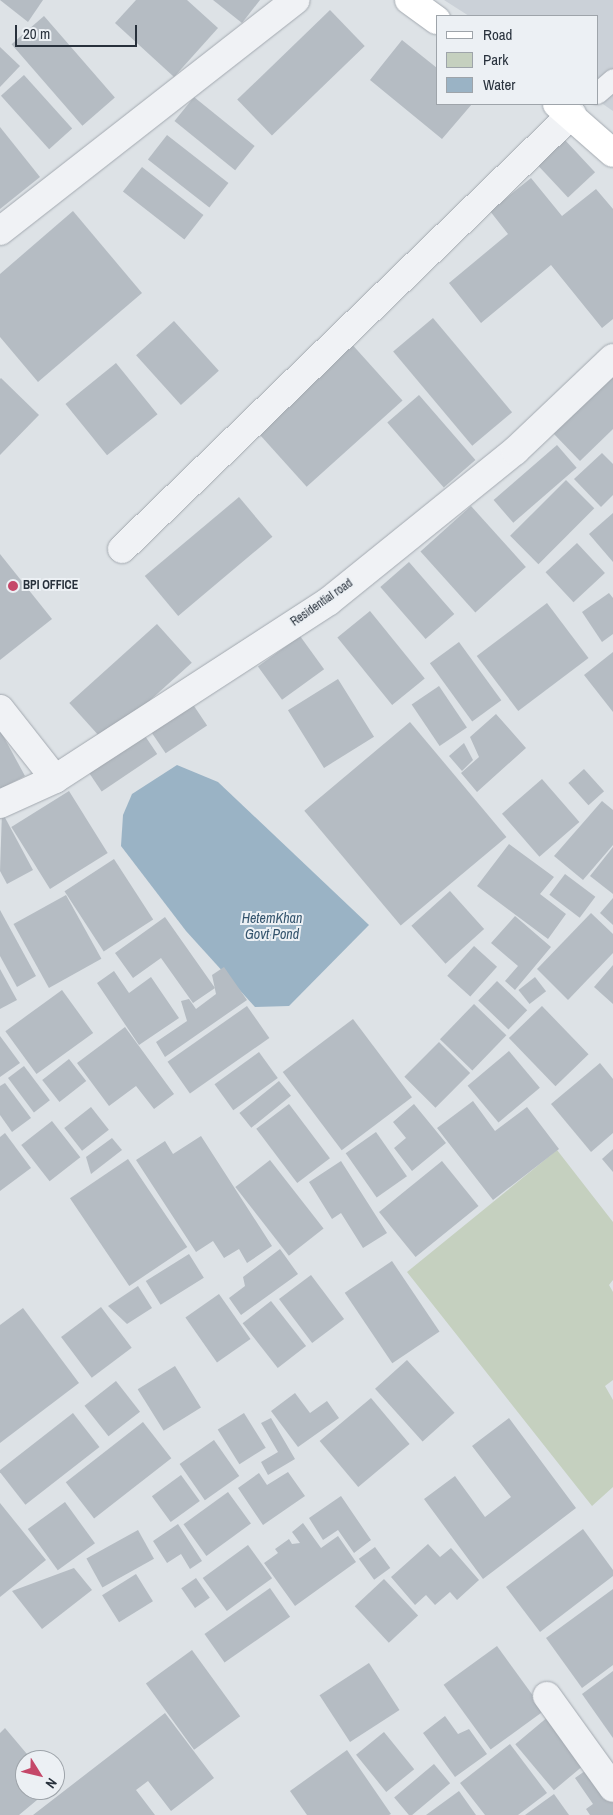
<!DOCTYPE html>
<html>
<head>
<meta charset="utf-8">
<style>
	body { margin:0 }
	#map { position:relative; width:613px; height:1815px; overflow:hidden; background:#dde2e6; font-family:"Archivo Narrow",sans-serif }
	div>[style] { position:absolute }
	.built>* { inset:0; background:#cbd1d8 }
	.green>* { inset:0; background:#c5d0bf }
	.water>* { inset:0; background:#9ab3c5 }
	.building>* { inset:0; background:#b5bcc3; transform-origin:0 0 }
	.roads { filter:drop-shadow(0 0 1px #a3a9b0) drop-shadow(0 0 1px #a3a9b0) }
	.lane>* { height:21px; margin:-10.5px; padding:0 10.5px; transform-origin:10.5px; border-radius:10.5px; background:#f0f2f5 }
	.street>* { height:28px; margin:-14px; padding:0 14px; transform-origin:14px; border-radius:14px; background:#f0f2f5 }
	.secondary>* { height:28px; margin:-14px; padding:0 14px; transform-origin:14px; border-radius:14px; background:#fff }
	.dots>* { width:14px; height:14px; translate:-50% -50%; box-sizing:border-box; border:2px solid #ecf0f4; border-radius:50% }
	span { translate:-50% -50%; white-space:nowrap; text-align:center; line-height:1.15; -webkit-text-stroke:4px #ecf0f4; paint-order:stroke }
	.poi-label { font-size:12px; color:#28313c; font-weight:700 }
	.left { translate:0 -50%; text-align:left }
	.street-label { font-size:12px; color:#28313c }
	.water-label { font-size:14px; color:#34546d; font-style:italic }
	.legend { position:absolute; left:436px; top:15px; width:162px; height:90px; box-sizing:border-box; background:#ecf0f4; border:1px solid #9ea4aa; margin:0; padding:6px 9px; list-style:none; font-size:15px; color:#28313c }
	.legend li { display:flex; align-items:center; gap:10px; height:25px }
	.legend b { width:25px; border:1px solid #9ea4aa }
	.north { position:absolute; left:15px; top:1750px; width:50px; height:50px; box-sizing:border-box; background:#ecf0f4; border:1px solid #9ea4aa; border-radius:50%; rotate:126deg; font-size:14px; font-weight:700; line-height:20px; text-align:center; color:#28313c }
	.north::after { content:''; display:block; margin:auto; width:18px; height:22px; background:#c54869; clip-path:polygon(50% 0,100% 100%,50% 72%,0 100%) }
	.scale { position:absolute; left:15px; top:25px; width:122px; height:22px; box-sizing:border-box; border:2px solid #28313c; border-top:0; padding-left:6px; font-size:15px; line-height:18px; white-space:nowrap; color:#28313c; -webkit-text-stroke:4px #ecf0f4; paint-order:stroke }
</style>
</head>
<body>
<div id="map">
	<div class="built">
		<div style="clip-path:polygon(444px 0,613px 0,613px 111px,597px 100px,597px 16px,469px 16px)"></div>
	</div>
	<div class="green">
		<div style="clip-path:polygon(557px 1150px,613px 1222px,613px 1280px,609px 1285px,613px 1292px,613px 1380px,605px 1386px,613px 1400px,613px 1487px,592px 1506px,407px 1272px)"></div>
	</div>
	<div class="water">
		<div style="clip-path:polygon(177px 765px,218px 782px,369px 925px,289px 1006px,255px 1007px,186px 931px,121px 846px,123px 815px,132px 794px)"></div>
	</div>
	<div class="building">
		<div style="clip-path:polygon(0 0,43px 0,28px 22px)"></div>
		<div style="clip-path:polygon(136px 0,187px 0,218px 28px,174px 77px,115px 23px)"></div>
		<div style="clip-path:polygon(213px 0,260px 0,242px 23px)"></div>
		<div style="left:330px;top:10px;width:50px;height:129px;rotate:46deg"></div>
		<div style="left:44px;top:16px;width:108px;height:43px;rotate:49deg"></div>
		<div style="clip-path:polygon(402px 40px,437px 68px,437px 104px,472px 104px,442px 139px,370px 80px)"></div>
		<div style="clip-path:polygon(0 47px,20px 66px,0 87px)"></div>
		<div style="left:24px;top:75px;width:72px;height:31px;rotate:48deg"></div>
		<div style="left:194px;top:97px;width:78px;height:31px;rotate:39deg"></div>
		<div style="clip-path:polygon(0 127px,40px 177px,0 209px)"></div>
		<div style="left:167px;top:135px;width:78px;height:31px;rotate:38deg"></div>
		<div style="left:563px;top:138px;width:47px;height:37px;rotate:47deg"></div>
		<div style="left:142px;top:167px;width:78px;height:31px;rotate:38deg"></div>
		<div style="clip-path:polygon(531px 178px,562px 216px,596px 189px,613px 209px,613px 319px,602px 328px,551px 265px,481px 323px,449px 283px,508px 234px,490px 211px)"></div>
		<div style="clip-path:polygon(73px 211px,142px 293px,38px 382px,0 337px,0 274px)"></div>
		<div style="left:433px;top:318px;width:123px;height:52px;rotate:50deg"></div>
		<div style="left:174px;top:321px;width:67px;height:51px;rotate:48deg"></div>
		<div style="left:349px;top:341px;width:80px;height:129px;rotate:48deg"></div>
		<div style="left:116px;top:363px;width:66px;height:65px;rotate:51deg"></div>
		<div style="clip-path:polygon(613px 375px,613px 429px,580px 461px,553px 433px)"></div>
		<div style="clip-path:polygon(1px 378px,39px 415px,0 455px,0 379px)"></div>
		<div style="left:419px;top:395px;width:86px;height:42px;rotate:49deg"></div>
		<div style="left:557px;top:445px;width:30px;height:84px;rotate:49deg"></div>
		<div style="clip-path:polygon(602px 453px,613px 464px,613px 495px,601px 507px,574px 479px)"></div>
		<div style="left:566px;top:480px;width:40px;height:79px;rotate:45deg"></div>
		<div style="left:239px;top:497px;width:52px;height:123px;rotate:50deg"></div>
		<div style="left:471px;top:506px;width:82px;height:68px;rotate:48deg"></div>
		<div style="clip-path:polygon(613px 513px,613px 562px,589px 534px)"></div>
		<div style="left:577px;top:543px;width:41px;height:43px;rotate:47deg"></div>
		<div style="clip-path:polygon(0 554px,52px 619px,0 660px)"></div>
		<div style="left:409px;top:562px;width:69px;height:38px;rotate:49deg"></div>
		<div style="clip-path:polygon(609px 593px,613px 598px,613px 634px,602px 642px,582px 612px)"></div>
		<div style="left:547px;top:603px;width:69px;height:88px;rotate:53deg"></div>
		<div style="left:370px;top:611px;width:87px;height:42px;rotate:51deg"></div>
		<div style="left:157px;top:624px;width:52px;height:118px;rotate:48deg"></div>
		<div style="left:300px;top:636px;width:41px;height:52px;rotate:54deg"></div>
		<div style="left:459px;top:642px;width:72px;height:36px;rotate:54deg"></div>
		<div style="clip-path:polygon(613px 652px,613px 712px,584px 675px)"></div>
		<div style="left:338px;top:679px;width:68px;height:59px;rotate:58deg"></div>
		<div style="left:439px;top:686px;width:50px;height:33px;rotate:56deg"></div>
		<div style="left:192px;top:703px;width:27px;height:50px;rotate:56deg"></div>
		<div style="clip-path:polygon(496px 714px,526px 748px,477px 792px,461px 773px,479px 757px,470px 737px)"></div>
		<div style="left:410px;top:722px;width:150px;height:138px;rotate:50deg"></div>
		<div style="clip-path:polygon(0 730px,25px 776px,0 789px)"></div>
		<div style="left:141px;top:730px;width:29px;height:67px;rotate:56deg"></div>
		<div style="clip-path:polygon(464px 743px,473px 760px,462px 771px,449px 756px)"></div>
		<div style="left:584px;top:769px;width:30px;height:21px;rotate:48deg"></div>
		<div style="left:542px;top:779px;width:57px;height:53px;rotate:49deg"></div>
		<div style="left:69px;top:791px;width:73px;height:68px;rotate:58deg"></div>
		<div style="clip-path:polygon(602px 801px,613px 810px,613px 845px,583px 880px,554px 856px)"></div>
		<div style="clip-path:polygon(2px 812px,33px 870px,7px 884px,0 871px)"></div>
		<div style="clip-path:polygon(509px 844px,554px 877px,540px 894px,566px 914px,548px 939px,477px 886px)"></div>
		<div style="clip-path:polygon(613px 847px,613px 894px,590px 876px)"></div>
		<div style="left:114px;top:859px;width:72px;height:59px;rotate:57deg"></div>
		<div style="left:565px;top:874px;width:38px;height:26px;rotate:37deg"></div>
		<div style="left:450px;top:891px;width:51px;height:52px;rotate:48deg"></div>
		<div style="left:66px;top:895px;width:73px;height:60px;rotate:61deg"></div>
		<div style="clip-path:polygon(613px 898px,613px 925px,600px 913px)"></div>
		<div style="clip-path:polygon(0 910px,36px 976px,17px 987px,0 956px)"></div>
		<div style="clip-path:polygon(591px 913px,613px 934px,613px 953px,568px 1000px,537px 969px)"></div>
		<div style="clip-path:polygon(515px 916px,551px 947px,515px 990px,505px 981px,518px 966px,491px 943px)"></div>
		<div style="clip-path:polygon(165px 917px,215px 988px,193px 1003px,161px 958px,133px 978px,115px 953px)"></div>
		<div style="left:474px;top:946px;width:31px;height:40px;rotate:42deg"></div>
		<div style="clip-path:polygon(613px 965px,613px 1004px,594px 987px)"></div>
		<div style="clip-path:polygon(224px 967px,247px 1000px,165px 1057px,156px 1042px,187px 1021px,181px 1001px,189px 999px,196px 1009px,216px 994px,212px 975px)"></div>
		<div style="clip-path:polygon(0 969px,17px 1000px,0 1009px)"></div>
		<div style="clip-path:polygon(114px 971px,129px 993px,151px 977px,179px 1018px,139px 1045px,97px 983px)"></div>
		<div style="left:535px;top:977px;width:18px;height:21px;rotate:52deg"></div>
		<div style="left:497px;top:981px;width:42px;height:27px;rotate:44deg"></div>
		<div style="left:62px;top:990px;width:53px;height:70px;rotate:54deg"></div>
		<div style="left:474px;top:1004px;width:45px;height:49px;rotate:44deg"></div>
		<div style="left:247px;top:1006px;width:39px;height:97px;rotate:55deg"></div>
		<div style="left:542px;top:1006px;width:67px;height:46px;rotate:46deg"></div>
		<div style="left:353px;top:1019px;width:98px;height:88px;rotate:53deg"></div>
		<div style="clip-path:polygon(125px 1027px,174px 1094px,154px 1109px,136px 1086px,109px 1106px,77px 1063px)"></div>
		<div style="clip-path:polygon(0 1036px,20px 1063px,0 1077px)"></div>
		<div style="left:439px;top:1042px;width:44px;height:49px;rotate:45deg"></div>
		<div style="left:509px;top:1051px;width:48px;height:54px;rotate:50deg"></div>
		<div style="left:259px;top:1052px;width:32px;height:55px;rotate:54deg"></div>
		<div style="left:69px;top:1059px;width:28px;height:34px;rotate:52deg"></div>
		<div style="clip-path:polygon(600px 1063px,613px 1079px,613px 1133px,591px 1152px,551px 1104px)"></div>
		<div style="left:24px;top:1066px;width:43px;height:20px;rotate:53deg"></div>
		<div style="left:279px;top:1081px;width:19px;height:51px;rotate:51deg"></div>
		<div style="clip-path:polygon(5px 1083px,31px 1118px,12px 1132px,0 1115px,0 1086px)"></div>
		<div style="clip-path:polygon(473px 1101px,495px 1131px,527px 1107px,559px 1149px,493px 1200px,437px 1128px)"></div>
		<div style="left:289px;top:1104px;width:68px;height:41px;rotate:53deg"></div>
		<div style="clip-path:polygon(414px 1104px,446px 1143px,412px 1171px,394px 1148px,406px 1138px,393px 1122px)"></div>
		<div style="left:91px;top:1107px;width:29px;height:34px;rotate:52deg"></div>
		<div style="left:52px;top:1121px;width:46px;height:39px;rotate:52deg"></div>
		<div style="left:376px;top:1132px;width:54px;height:37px;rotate:55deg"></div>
		<div style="clip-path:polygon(5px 1133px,31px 1168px,0 1191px,0 1137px)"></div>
		<div style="clip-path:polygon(201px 1136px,272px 1246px,247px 1263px,239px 1249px,224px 1258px,213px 1241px,196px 1252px,136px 1160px,165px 1141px,173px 1154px)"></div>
		<div style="clip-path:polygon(112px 1138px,122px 1150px,91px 1174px,86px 1157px)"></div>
		<div style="clip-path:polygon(613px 1149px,613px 1172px,602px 1159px)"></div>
		<div style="left:128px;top:1159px;width:106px;height:70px;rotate:56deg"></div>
		<div style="left:270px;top:1160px;width:87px;height:44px;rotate:52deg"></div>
		<div style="clip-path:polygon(341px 1161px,387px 1233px,363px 1248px,341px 1213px,332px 1219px,309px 1182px)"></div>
		<div style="left:442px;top:1161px;width:58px;height:81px;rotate:51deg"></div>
		<div style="clip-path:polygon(280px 1249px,298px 1274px,241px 1315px,229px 1298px,245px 1286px,243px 1277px)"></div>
		<div style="left:189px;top:1254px;width:28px;height:51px;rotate:58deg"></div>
		<div style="left:392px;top:1261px;width:85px;height:57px;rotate:56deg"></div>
		<div style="left:311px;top:1275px;width:55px;height:40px;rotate:53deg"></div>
		<div style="clip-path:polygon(138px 1286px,152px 1308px,127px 1324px,108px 1306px)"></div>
		<div style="left:219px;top:1294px;width:55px;height:41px;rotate:55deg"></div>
		<div style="left:271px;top:1301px;width:57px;height:36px;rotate:52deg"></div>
		<div style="left:101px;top:1307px;width:51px;height:50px;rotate:53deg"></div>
		<div style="clip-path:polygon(23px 1308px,79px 1383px,0 1443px,0 1325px)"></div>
		<div style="left:407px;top:1360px;width:71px;height:43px;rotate:48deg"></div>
		<div style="left:175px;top:1366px;width:49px;height:44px;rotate:58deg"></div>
		<div style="left:116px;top:1381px;width:39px;height:40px;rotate:52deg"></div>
		<div style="clip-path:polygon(295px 1393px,310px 1413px,327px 1401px,339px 1418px,298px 1447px,271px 1411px)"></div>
		<div style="left:371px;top:1398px;width:60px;height:67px;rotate:50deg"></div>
		<div style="left:73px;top:1413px;width:43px;height:94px;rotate:52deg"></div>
		<div style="left:244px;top:1413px;width:41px;height:31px;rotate:58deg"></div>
		<div style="clip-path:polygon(271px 1418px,295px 1459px,268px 1475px,261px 1462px,278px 1452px,261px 1423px)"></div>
		<div style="clip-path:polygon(509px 1418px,576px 1508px,483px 1579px,424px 1499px,455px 1476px,485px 1517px,511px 1497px,472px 1446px)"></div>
		<div style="left:143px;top:1422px;width:46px;height:98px;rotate:52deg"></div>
		<div style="left:214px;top:1440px;width:44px;height:42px;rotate:55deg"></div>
		<div style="clip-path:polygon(288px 1472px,305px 1496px,263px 1525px,238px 1488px,259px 1473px,267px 1485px)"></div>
		<div style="left:181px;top:1475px;width:32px;height:36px;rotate:54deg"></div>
		<div style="left:228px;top:1492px;width:39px;height:55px;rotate:54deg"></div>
		<div style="clip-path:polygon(341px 1496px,371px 1540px,354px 1553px,338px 1530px,323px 1540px,309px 1518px)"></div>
		<div style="left:65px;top:1502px;width:51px;height:46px;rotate:54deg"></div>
		<div style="clip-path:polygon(0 1503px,46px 1560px,0 1597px)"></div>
		<div style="clip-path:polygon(303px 1523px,321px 1548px,338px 1536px,356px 1562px,295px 1606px,264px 1563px,278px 1553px,275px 1549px,289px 1539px,292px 1544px,300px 1543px,292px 1532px)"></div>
		<div style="clip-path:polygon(178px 1524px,202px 1561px,190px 1569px,181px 1554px,167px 1563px,153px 1541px)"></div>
		<div style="clip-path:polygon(583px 1529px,613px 1570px,613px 1576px,540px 1632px,506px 1587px)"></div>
		<div style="left:138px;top:1530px;width:33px;height:59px;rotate:61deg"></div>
		<div style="clip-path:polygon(428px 1544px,440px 1557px,451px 1548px,479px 1580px,457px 1600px,450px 1592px,435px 1605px,426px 1595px,415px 1605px,391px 1577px)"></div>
		<div style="left:248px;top:1545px;width:41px;height:56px;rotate:54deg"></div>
		<div style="left:375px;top:1547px;width:26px;height:20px;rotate:54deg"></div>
		<div style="clip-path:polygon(74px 1568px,92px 1590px,42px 1629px,12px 1591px)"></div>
		<div style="left:136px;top:1574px;width:32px;height:40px;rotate:58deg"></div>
		<div style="left:196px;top:1578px;width:24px;height:18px;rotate:55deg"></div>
		<div style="left:384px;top:1579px;width:50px;height:40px;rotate:47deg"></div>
		<div style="left:270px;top:1588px;width:35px;height:80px;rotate:55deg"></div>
		<div style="clip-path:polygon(613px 1589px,613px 1665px,582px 1688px,546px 1638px)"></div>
		<div style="left:497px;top:1646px;width:80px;height:66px;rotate:54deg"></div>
		<div style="left:192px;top:1650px;width:82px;height:57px;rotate:54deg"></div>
		<div style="left:369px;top:1663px;width:56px;height:59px;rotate:57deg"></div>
		<div style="clip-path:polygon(613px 1671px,613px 1738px,582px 1694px)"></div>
		<div style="clip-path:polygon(165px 1713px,214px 1778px,171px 1811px,148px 1781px,136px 1790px,155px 1815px,33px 1815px)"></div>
		<div style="clip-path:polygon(445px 1716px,458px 1734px,469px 1729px,487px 1754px,455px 1777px,423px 1733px)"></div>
		<div style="left:549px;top:1716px;width:60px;height:44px;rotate:50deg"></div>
		<div style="clip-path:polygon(5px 1728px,32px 1760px,25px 1760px,25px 1790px,49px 1790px,19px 1815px,0 1815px,0 1733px)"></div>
		<div style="left:384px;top:1732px;width:48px;height:36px;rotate:51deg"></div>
		<div style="clip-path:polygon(510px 1744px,547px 1793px,518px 1815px,485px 1815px,460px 1783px)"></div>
		<div style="clip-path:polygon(347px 1750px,391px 1814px,389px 1815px,307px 1815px,290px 1791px)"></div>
		<div style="left:434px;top:1764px;width:25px;height:52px;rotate:50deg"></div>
		<div style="clip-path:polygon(592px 1766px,613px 1797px,613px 1815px,590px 1815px,586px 1809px,593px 1804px,575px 1778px)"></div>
		<div style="clip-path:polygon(459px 1791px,476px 1815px,426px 1815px)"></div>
		<div style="clip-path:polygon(554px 1794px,569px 1815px,525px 1815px)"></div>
	</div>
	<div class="roads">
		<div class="lane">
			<div style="left:597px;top:93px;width:21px;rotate:-41deg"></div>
		</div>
		<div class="street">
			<div style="left:0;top:231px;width:375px;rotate:-38deg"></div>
			<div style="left:122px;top:549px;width:626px;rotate:-44.03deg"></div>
			<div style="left:0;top:709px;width:89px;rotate:51.8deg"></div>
			<div style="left:0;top:804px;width:60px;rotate:-24.4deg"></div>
			<div style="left:55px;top:779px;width:327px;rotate:-33deg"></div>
			<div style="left:329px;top:601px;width:239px;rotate:-38.9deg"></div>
			<div style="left:515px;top:451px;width:135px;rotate:-43.5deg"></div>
			<div style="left:547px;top:1696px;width:113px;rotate:54.3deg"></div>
		</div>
		<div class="secondary">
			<div style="left:409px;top:0;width:34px;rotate:36deg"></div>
			<div style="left:557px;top:104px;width:74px;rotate:41.2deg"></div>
		</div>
	</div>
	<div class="dots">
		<div style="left:13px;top:586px;background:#c54869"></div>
	</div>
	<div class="poi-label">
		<span class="left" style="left:23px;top:586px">BPI OFFICE</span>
	</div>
	<div class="street-label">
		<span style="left:322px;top:603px;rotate:-35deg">Residential road</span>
	</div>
	<div class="water-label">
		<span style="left:272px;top:926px">HetemKhan<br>Govt Pond</span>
	</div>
	<ul class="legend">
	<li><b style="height:6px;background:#fff"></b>Road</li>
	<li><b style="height:14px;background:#c5d0bf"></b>Park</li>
	<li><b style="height:14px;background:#9ab3c5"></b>Water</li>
	</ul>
	<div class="north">N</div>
	<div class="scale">20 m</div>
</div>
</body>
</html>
